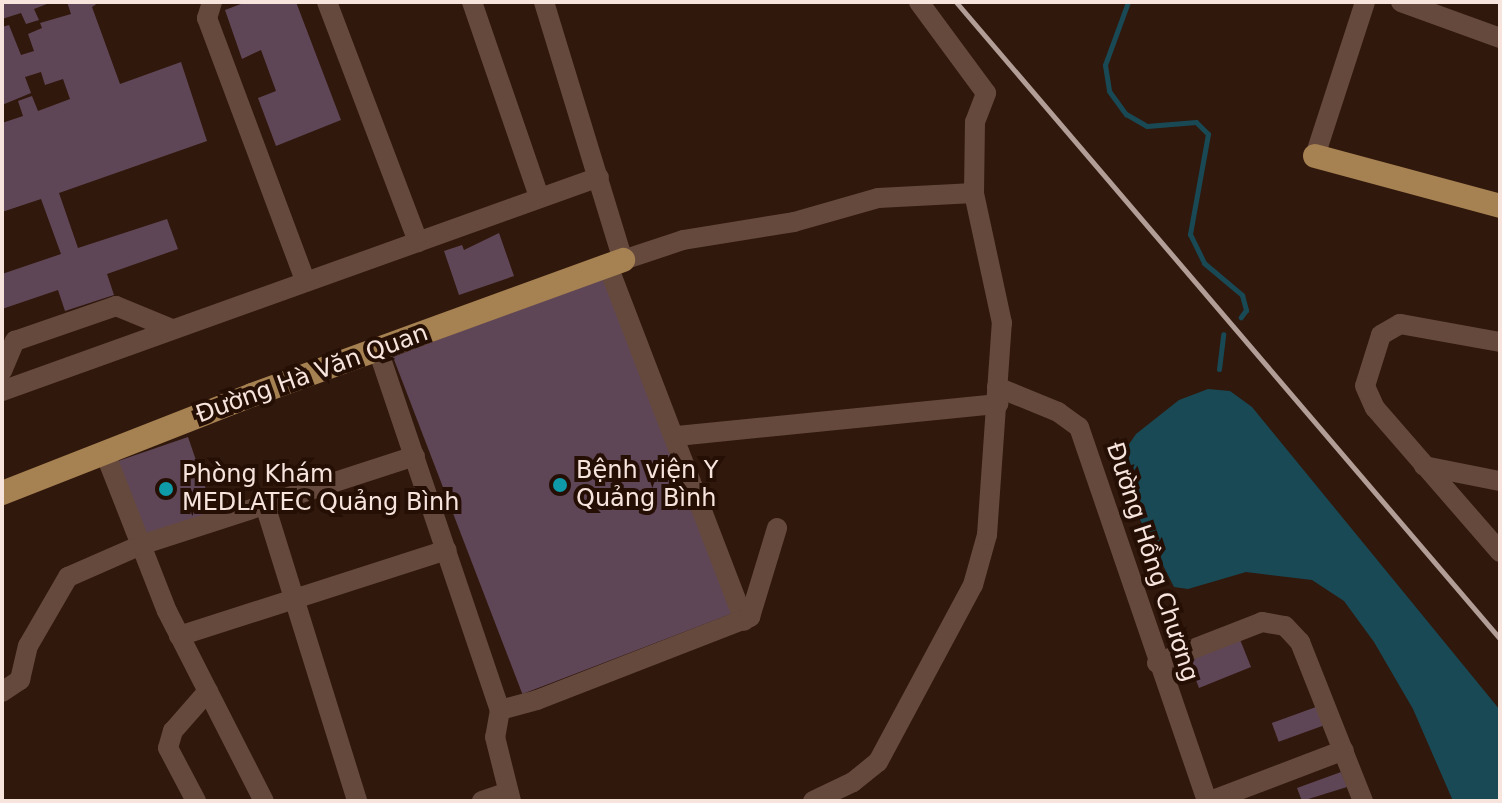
<!DOCTYPE html>
<html>
<head>
<meta charset="utf-8">
<style>
	body { margin:0 }
	#map { position:relative; width:1502px; height:803px; overflow:hidden; background:#30180d; font-family:"DejaVu Sans",sans-serif }
	div>[style] { position:absolute }
	.water>* { inset:0; background:#194954 }
	.stream>* { height:5px; margin:-2.5px; padding:0 2.5px; transform-origin:2.5px; border-radius:2.5px; background:#194954 }
	.building>* { inset:0; background:#5f4656; transform-origin:0 0 }
	.minor>* { height:20px; margin:-10px; padding:0 10px; transform-origin:10px; border-radius:10px; background:#65493d }
	.major>* { height:24px; margin:-12px; padding:0 12px; transform-origin:12px; border-radius:12px; background:#a68151 }
	.rail>* { height:5px; margin:-2.5px; padding:0 2.5px; transform-origin:2.5px; border-radius:2.5px; background:#b29e96 }
	.dots>* { width:22px; height:22px; translate:-50% -50%; box-sizing:border-box; border:4px solid #250f05; border-radius:50% }
	span { translate:-50% -50%; white-space:nowrap; text-align:center; line-height:1.15; -webkit-text-stroke:8px #250f05; paint-order:stroke }
	.street-label { font-size:24px; color:#f6e4dd }
	.poi-label { font-size:24px; color:#f6e4dd }
	.left { translate:0 -50%; text-align:left }
	.frame { position:absolute; inset:0; border:4px solid #f6e4dd; pointer-events:none }
</style>
</head>
<body>
<div id="map">
	<div class="water">
		<div style="clip-path:polygon(1208px 389px,1230px 391px,1252px 407px,1500px 710px,1500px 801px,1453px 801px,1413px 709px,1374px 642px,1344px 601px,1312px 580px,1246px 572px,1188px 589px,1174px 587px,1126px 492px,1121px 456px,1136px 434px,1179px 400px)"></div>
	</div>
	<div class="stream">
		<div style="left:1128px;top:2px;width:67px;rotate:110.1deg"></div>
		<div style="left:1105px;top:65px;width:26px;rotate:81deg"></div>
		<div style="left:1109px;top:91px;width:29px;rotate:54deg"></div>
		<div style="left:1126px;top:114px;width:24px;rotate:30deg"></div>
		<div style="left:1147px;top:126px;width:49px;rotate:-4.7deg"></div>
		<div style="left:1196px;top:122px;width:17px;rotate:45deg"></div>
		<div style="left:1208px;top:134px;width:102px;rotate:100.2deg"></div>
		<div style="left:1190px;top:234px;width:32px;rotate:64deg"></div>
		<div style="left:1204px;top:263px;width:50px;rotate:40.1deg"></div>
		<div style="left:1242px;top:295px;width:16px;rotate:75deg"></div>
		<div style="left:1246px;top:310px;width:9px;rotate:126deg"></div>
		<div style="left:1219px;top:369px;width:35px;rotate:-83deg"></div>
	</div>
	<div class="building">
		<div style="clip-path:polygon(2px 2px,52px 2px,34px 9px,39px 20px,26px 24px,21px 13px,2px 19px)"></div>
		<div style="clip-path:polygon(67px 2px,99px 2px,92px 7px,120px 84px,181px 62px,207px 141px,59px 193px,78px 248px,167px 219px,178px 249px,107px 274px,114px 295px,65px 311px,58px 290px,2px 309px,2px 274px,61px 254px,41px 199px,2px 212px,2px 123px,23px 116px,18px 101px,32px 96px,38px 111px,70px 99px,63px 79px,45px 85px,41px 72px,25px 77px,31px 93px,2px 105px,2px 27px,9px 25px,21px 55px,34px 51px,28px 34px,42px 28px,40px 23px,71px 14px)"></div>
		<div style="clip-path:polygon(246px 2px,296px 2px,341px 120px,276px 146px,258px 98px,276px 91px,261px 50px,242px 59px,225px 10px)"></div>
		<div style="clip-path:polygon(499px 233px,514px 276px,459px 295px,444px 251px,462px 245px,464px 250px)"></div>
		<div style="left:604px;top:276px;width:361px;height:226px;rotate:69deg"></div>
		<div style="left:188px;top:437px;width:83px;height:77px;rotate:71deg"></div>
		<div style="clip-path:polygon(1239px 637px,1251px 667px,1199px 688px,1191px 667px,1198px 652px)"></div>
		<div style="left:1316px;top:707px;width:20px;height:47px;rotate:70deg"></div>
		<div style="clip-path:polygon(1341px 772px,1347px 787px,1302px 801px,1297px 788px)"></div>
	</div>
	<div class="minor">
		<div style="left:212px;top:2px;width:17px;rotate:107deg"></div>
		<div style="left:207px;top:18px;width:280px;rotate:69.5deg"></div>
		<div style="left:327px;top:2px;width:257px;rotate:69.2deg"></div>
		<div style="left:472px;top:2px;width:206px;rotate:71deg"></div>
		<div style="left:544px;top:2px;width:270px;rotate:73deg"></div>
		<div style="left:623px;top:260px;width:63px;rotate:-18.4deg"></div>
		<div style="left:683px;top:240px;width:112px;rotate:-9.2deg"></div>
		<div style="left:794px;top:222px;width:87px;rotate:-15.9deg"></div>
		<div style="left:878px;top:198px;width:96px;rotate:-3deg"></div>
		<div style="left:1401px;top:2px;width:105px;rotate:20deg"></div>
		<div style="left:1315px;top:156px;width:162px;rotate:-72deg"></div>
		<div style="left:608px;top:266px;width:380px;rotate:69deg"></div>
		<div style="left:1500px;top:342px;width:102px;rotate:-169.8deg"></div>
		<div style="left:1400px;top:324px;width:22px;rotate:150deg"></div>
		<div style="left:1381px;top:335px;width:53px;rotate:107.4deg"></div>
		<div style="left:1365px;top:386px;width:24px;rotate:66deg"></div>
		<div style="left:1375px;top:408px;width:191px;rotate:49deg"></div>
		<div style="left:378px;top:350px;width:380px;rotate:71.3deg"></div>
		<div style="left:500px;top:710px;width:27px;rotate:100deg"></div>
		<div style="left:495px;top:737px;width:66px;rotate:76deg"></div>
		<div style="left:2px;top:371px;width:33px;rotate:-67deg"></div>
		<div style="left:15px;top:341px;width:107px;rotate:-19.1deg"></div>
		<div style="left:116px;top:306px;width:61px;rotate:22.3deg"></div>
		<div style="left:997px;top:387px;width:66px;rotate:22.3deg"></div>
		<div style="left:1058px;top:412px;width:26px;rotate:36deg"></div>
		<div style="left:1079px;top:427px;width:395px;rotate:71.1deg"></div>
		<div style="left:2px;top:391px;width:634px;rotate:-19.72deg"></div>
		<div style="left:677px;top:436px;width:323px;rotate:-5.7deg"></div>
		<div style="left:105px;top:453px;width:170px;rotate:68.6deg"></div>
		<div style="left:167px;top:611px;width:213px;rotate:63deg"></div>
		<div style="left:1424px;top:466px;width:77px;rotate:11.2deg"></div>
		<div style="left:265px;top:505px;width:310px;rotate:72.7deg"></div>
		<div style="left:179px;top:636px;width:281px;rotate:-17.8deg"></div>
		<div style="left:1157px;top:663px;width:113px;rotate:-21.3deg"></div>
		<div style="left:1262px;top:622px;width:23px;rotate:10deg"></div>
		<div style="left:1285px;top:626px;width:22px;rotate:47deg"></div>
		<div style="left:1300px;top:642px;width:171px;rotate:68.4deg"></div>
		<div style="left:2px;top:692px;width:22px;rotate:-34deg"></div>
		<div style="left:20px;top:680px;width:35px;rotate:-77deg"></div>
		<div style="left:28px;top:646px;width:80px;rotate:-59.9deg"></div>
		<div style="left:68px;top:577px;width:80px;rotate:-23.7deg"></div>
		<div style="left:141px;top:545px;width:288px;rotate:-18deg"></div>
		<div style="left:500px;top:710px;width:38px;rotate:-15deg"></div>
		<div style="left:537px;top:700px;width:229px;rotate:-21.3deg"></div>
		<div style="left:750px;top:617px;width:93px;rotate:-73.1deg"></div>
		<div style="left:196px;top:801px;width:60px;rotate:-117.8deg"></div>
		<div style="left:168px;top:748px;width:18px;rotate:-74deg"></div>
		<div style="left:173px;top:731px;width:53px;rotate:-48.8deg"></div>
		<div style="left:482px;top:801px;width:28px;rotate:-19deg"></div>
		<div style="left:813px;top:801px;width:44px;rotate:-25.4deg"></div>
		<div style="left:853px;top:782px;width:32px;rotate:-39deg"></div>
		<div style="left:878px;top:762px;width:201px;rotate:-61.8deg"></div>
		<div style="left:973px;top:585px;width:52px;rotate:-74.4deg"></div>
		<div style="left:987px;top:535px;width:213px;rotate:-86deg"></div>
		<div style="left:1002px;top:323px;width:133px;rotate:-102.2deg"></div>
		<div style="left:974px;top:193px;width:71px;rotate:-89.2deg"></div>
		<div style="left:975px;top:122px;width:31px;rotate:-69deg"></div>
		<div style="left:986px;top:93px;width:113px;rotate:-126.4deg"></div>
		<div style="left:1210px;top:801px;width:143px;rotate:-20.8deg"></div>
	</div>
	<div class="major">
		<div style="left:1315px;top:156px;width:192px;rotate:15.1deg"></div>
		<div style="left:2px;top:493px;width:269px;rotate:-21.4deg"></div>
		<div style="left:252px;top:395px;width:395px;rotate:-20deg"></div>
	</div>
	<div class="rail">
		<div style="left:956px;top:2px;width:838px;rotate:49.5deg"></div>
	</div>
	<div class="dots">
		<div style="left:560px;top:485px;background:#0f9aa8"></div>
		<div style="left:166px;top:489px;background:#0f9aa8"></div>
	</div>
	<div class="street-label">
		<span style="left:312px;top:374px;rotate:-20deg">Đường Hà Văn Quan</span>
		<span style="left:1152px;top:562px;rotate:72deg">Đường Hồng Chương</span>
	</div>
	<div class="poi-label">
		<span class="left" style="left:576px;top:485px">Bệnh viện Y<br>Quảng Bình</span>
		<span class="left" style="left:182px;top:489px">Phòng Khám<br>MEDLATEC Quảng Bình</span>
	</div>
	<div class="frame"></div>
</div>
</body>
</html>
